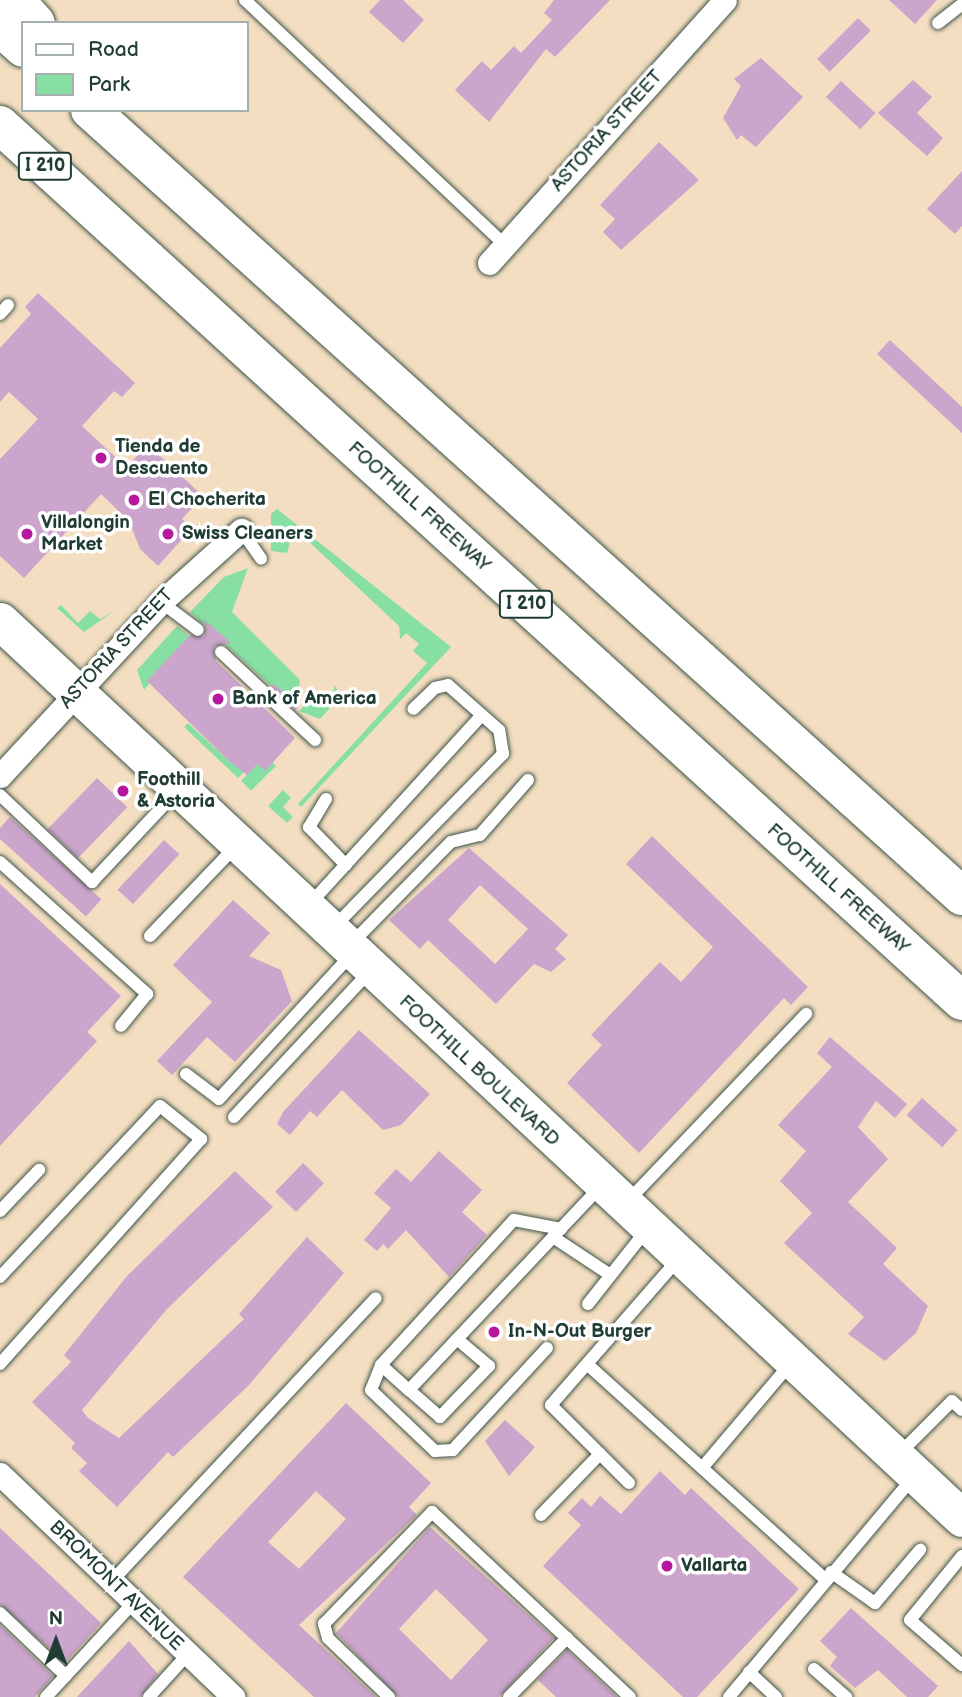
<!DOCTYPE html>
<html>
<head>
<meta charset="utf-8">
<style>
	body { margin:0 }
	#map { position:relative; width:962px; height:1697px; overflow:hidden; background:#f4dec1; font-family:"Balsamiq Sans",sans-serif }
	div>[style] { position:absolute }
	.green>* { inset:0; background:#88dfa3; transform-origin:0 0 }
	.building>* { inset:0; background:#cba5cb; transform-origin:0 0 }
	.roads { filter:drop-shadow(0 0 2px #3f5549) drop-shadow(0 0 2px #3f5549) }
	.lane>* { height:12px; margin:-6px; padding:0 6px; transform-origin:6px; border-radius:6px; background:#fff }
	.street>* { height:23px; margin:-11.5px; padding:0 11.5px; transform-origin:11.5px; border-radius:11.5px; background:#fff }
	.primary>* { height:37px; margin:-18.5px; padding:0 18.5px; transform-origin:18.5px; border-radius:18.5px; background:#fff }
	.highway>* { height:38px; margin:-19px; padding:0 19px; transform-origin:19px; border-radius:19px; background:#fff }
	.dots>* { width:19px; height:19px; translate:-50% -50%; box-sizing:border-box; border:4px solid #fff; border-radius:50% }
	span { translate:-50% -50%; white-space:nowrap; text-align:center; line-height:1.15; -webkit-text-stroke:7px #fff; paint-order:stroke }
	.shield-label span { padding:2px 5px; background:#fff; border:2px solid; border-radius:5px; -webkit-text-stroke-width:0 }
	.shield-label { font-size:18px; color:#1f3d34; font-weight:700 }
	.street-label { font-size:19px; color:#1f3d34 }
	.poi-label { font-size:19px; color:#1f3d34; font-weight:700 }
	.left { translate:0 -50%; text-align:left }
	.legend { position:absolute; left:21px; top:21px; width:228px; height:91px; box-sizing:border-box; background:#fff; border:2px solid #a5b1ae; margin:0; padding:9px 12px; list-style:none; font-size:21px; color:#1f3d34 }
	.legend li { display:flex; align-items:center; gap:14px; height:35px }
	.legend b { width:35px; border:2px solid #a5b1ae }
	.north { position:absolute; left:21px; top:1606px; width:70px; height:70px; -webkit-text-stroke:5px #fff; paint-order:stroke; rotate:0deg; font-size:19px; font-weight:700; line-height:28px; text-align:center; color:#1f3d34 }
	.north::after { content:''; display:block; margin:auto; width:24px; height:32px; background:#1f3d34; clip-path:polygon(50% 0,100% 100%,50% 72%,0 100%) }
</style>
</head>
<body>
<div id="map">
	<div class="green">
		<div style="clip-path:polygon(277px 509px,451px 647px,301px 807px,298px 804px,427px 663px,413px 651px,419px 644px,406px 633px,400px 639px,399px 626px,306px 539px,291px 538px,287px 553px,271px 551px,271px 514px)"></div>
		<div style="clip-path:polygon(248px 568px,232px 612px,300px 680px,296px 709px,190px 612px,224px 577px)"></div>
		<div style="clip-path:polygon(61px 605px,78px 623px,90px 611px,100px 619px,114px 611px,84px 632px,57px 608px)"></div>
		<div style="clip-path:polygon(177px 626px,189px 636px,144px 690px,137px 670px)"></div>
		<div style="clip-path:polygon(335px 685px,340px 697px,320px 719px,299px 711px,318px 692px,331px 700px)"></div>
		<div style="clip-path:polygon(188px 723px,229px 761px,262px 753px,238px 778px,184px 727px)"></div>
		<div style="left:266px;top:756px;width:14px;height:35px;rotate:45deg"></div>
		<div style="clip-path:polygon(283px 790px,291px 798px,283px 807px,293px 817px,287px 823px,268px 806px)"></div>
	</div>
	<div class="building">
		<div style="clip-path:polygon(380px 0,403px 0,424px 20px,403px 43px,369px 12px)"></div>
		<div style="clip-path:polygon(554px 0,610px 0,555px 57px,546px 49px,489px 122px,455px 90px,482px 61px,491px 70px,514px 46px,521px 53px,552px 20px,544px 13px)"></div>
		<div style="clip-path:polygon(889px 0,937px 0,915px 24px)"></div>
		<div style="left:858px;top:18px;width:18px;height:58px;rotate:45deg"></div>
		<div style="clip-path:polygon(761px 58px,803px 97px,756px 147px,741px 135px,737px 140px,723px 118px,741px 86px,734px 79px)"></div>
		<div style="clip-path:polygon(913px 80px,932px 97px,917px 113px,943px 138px,927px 156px,878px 113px)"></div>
		<div style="left:841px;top:81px;width:47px;height:22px;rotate:43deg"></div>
		<div style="clip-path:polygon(659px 142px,699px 180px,621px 250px,603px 232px,615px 219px,600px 205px)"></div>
		<div style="clip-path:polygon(962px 171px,962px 226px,955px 234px,927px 209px)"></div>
		<div style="clip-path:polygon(38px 293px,135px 383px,122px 397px,114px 391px,82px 426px,126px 467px,148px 445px,203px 496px,182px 519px,192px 528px,158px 566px,140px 549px,129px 521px,101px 494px,24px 578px,0 556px,0 459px,38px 419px,9px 392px,0 402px,0 348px,31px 314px,25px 307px)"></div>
		<div style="clip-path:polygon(890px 340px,962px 407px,962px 433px,877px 354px)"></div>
		<div style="clip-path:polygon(205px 620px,231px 643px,214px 647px,216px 661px,295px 738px,265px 771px,258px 764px,247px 775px,229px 761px,147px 681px,190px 635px,204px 636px)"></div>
		<div style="clip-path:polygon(274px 684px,299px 706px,295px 710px,271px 687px)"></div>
		<div style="left:97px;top:778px;width:42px;height:71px;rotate:44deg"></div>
		<div style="left:10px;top:817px;width:123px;height:23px;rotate:42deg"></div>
		<div style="clip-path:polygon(652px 836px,808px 987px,791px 1005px,784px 998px,639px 1153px,567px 1083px,602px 1045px,591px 1035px,660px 962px,681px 982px,713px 947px,626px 864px)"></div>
		<div style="left:164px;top:840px;width:21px;height:68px;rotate:43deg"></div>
		<div style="clip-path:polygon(evenodd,469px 848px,568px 935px,555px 949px,566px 959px,551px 972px,534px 964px,496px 1004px,428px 940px,420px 949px,389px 920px,469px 848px,480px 885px,528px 929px,495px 964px,448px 920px,480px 885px)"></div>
		<div style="clip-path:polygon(0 884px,121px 996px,87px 1032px,97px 1041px,0 1146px)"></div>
		<div style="clip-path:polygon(233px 900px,270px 933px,249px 956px,281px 970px,292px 1001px,235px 1062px,207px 1037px,172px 1075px,157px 1061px,212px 1002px,173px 965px)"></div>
		<div style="clip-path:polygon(359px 1030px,430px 1094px,401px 1125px,383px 1130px,342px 1090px,317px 1117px,310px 1111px,290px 1135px,277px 1124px,283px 1112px)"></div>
		<div style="clip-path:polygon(830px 1037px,907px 1104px,895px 1118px,876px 1101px,858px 1127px,888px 1159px,848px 1202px,897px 1248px,883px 1264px,928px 1306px,916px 1333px,885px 1361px,848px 1334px,864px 1317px,784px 1243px,812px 1213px,780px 1181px,806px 1151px,778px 1125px,832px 1067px,817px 1053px)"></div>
		<div style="left:922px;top:1098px;width:48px;height:23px;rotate:42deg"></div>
		<div style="clip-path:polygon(439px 1151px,482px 1190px,462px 1212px,487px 1235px,449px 1277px,406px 1230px,388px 1249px,383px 1244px,377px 1251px,364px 1240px,391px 1208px,374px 1193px,396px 1169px,411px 1182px)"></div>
		<div style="left:303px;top:1163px;width:29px;height:40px;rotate:44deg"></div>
		<div style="clip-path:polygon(235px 1171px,273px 1207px,167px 1309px,82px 1410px,88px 1418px,119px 1438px,244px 1319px,239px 1314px,307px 1237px,344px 1273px,248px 1386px,173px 1457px,168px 1452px,117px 1507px,79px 1471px,87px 1463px,71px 1448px,75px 1443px,32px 1402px,71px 1362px,64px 1355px,127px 1276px)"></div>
		<div style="clip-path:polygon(evenodd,346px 1403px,431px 1483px,409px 1507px,417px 1515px,299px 1625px,376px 1697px,314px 1697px,183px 1577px,346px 1403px,316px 1491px,346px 1519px,299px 1569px,268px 1542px,316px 1491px)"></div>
		<div style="clip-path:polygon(505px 1420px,535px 1447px,509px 1476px,485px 1441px)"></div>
		<div style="clip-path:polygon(660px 1471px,685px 1495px,691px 1488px,799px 1589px,697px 1697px,683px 1697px,543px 1566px,581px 1525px,568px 1513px,582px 1498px,591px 1507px,600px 1496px,621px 1514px)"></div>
		<div style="clip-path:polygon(evenodd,430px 1527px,554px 1638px,499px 1697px,398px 1697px,336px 1633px,430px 1527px,436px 1589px,488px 1640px,451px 1680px,399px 1629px,436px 1589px)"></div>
		<div style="clip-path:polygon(0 1528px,101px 1623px,65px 1663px,0 1604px)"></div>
		<div style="clip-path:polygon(851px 1608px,938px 1686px,928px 1697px,907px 1697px,878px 1670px,855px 1688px,830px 1666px,837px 1657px,820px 1641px)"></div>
		<div style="clip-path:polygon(0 1625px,53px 1676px,35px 1697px,0 1697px)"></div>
		<div style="clip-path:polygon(129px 1641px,158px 1674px,140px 1697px,77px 1697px)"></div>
		<div style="clip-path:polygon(567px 1650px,617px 1697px,556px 1697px,538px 1680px)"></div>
	</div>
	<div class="roads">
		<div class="lane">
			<div style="left:245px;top:0;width:357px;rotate:43.3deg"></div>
			<div style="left:938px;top:23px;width:31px;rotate:-38deg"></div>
			<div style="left:0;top:314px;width:12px;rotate:-48deg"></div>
			<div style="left:241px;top:530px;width:35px;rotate:55deg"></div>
			<div style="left:161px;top:602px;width:46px;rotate:37.1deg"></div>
			<div style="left:221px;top:652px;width:129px;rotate:43.1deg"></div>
			<div style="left:0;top:795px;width:127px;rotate:43.4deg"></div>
			<div style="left:92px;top:882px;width:126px;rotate:-46.9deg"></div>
			<div style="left:326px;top:799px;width:33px;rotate:121deg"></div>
			<div style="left:309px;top:827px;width:53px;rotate:45.8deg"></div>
			<div style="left:0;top:862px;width:198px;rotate:41.9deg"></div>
			<div style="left:147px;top:994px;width:41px;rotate:129.1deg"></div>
			<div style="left:308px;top:906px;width:258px;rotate:-47.7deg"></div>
			<div style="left:332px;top:929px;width:245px;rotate:-45.7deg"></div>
			<div style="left:503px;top:754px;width:24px;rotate:-99deg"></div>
			<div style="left:499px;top:730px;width:68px;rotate:-138.6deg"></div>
			<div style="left:448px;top:685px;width:13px;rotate:167deg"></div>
			<div style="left:435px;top:688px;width:30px;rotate:136deg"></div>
			<div style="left:150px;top:936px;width:124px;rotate:-46.3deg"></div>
			<div style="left:350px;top:945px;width:144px;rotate:-45.6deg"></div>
			<div style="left:451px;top:842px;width:30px;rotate:-14deg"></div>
			<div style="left:480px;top:835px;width:73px;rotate:-48.9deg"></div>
			<div style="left:186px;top:1074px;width:41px;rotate:37.1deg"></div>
			<div style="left:219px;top:1099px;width:197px;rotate:-47.5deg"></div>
			<div style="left:234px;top:1117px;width:200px;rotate:-47deg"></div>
			<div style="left:627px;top:1202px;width:260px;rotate:-46.4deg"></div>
			<div style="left:0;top:1211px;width:57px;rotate:-46.4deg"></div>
			<div style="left:553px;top:1237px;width:67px;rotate:33.5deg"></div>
			<div style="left:0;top:1277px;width:234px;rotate:-46.9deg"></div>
			<div style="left:160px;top:1106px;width:53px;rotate:38.8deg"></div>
			<div style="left:201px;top:1139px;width:302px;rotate:131.8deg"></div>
			<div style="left:588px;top:1304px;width:97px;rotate:-51.7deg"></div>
			<div style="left:457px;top:1339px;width:42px;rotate:40.2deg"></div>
			<div style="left:489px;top:1366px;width:71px;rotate:133.9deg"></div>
			<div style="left:440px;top:1417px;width:41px;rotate:-138.9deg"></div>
			<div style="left:409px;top:1390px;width:210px;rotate:-46.7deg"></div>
			<div style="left:553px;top:1237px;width:71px;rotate:-46.7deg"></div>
			<div style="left:547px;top:1348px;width:139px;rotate:132.7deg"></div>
			<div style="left:453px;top:1450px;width:18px;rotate:177deg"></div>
			<div style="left:435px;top:1451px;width:88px;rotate:-136.4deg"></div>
			<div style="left:371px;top:1390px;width:27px;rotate:-68deg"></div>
			<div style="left:381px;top:1365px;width:197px;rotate:-47.5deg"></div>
			<div style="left:514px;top:1220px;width:48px;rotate:10.8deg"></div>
			<div style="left:587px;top:1364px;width:321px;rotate:42.1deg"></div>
			<div style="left:381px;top:1365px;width:38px;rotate:42deg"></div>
			<div style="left:899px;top:1454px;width:75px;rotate:-45deg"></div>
			<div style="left:952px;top:1401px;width:13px;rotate:42deg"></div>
			<div style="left:702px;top:1468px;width:139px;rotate:-49.7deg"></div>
			<div style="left:629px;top:1483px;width:110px;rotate:-135deg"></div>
			<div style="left:551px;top:1405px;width:196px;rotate:-48.9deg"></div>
			<div style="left:541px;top:1515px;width:85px;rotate:-46deg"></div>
			<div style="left:962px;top:1556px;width:82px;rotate:129.1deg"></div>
			<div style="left:910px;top:1620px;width:69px;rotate:40.9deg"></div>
			<div style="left:831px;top:1572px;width:54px;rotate:35.2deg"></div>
			<div style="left:875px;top:1603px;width:70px;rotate:-49.7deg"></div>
			<div style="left:111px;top:1582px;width:388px;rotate:-47deg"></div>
			<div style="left:0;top:1613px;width:91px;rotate:43.7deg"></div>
			<div style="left:814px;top:1669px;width:43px;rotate:41.2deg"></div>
			<div style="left:749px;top:1672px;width:37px;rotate:43deg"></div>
			<div style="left:46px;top:1697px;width:128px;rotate:-47.2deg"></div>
			<div style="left:149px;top:1697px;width:58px;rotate:-47.8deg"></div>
			<div style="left:389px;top:1697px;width:85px;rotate:-136deg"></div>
			<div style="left:328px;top:1638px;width:15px;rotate:-106deg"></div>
			<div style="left:324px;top:1624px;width:156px;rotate:-46deg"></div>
			<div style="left:432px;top:1512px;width:271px;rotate:43.1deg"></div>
			<div style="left:509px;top:1697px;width:83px;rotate:-45.5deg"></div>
			<div style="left:729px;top:1697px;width:286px;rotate:-50deg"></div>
		</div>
		<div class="street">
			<div style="left:489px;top:263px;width:353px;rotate:-48.1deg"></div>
			<div style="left:0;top:776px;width:237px;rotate:-47.2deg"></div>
			<div style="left:161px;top:602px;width:108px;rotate:-42deg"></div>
			<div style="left:0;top:1474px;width:323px;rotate:43.7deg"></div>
		</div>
		<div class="primary">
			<div style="left:0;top:621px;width:1315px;rotate:43deg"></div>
		</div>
		<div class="highway">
			<div style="left:15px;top:0;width:31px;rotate:48deg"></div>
			<div style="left:0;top:27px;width:31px;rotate:42deg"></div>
			<div style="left:90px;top:110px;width:1174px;rotate:42.03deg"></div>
			<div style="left:0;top:125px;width:1301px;rotate:42.32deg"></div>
		</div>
	</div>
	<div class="dots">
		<div style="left:101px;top:458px;background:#b5179e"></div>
		<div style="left:134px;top:500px;background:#b5179e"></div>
		<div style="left:27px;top:534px;background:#b5179e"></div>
		<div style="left:168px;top:534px;background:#b5179e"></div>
		<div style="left:218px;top:699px;background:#b5179e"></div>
		<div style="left:123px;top:791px;background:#b5179e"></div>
		<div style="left:494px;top:1332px;background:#b5179e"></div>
		<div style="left:667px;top:1566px;background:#b5179e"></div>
	</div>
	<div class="shield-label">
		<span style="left:45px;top:166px">I 210</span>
		<span style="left:526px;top:604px">I 210</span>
	</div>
	<div class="street-label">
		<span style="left:607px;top:131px;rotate:-48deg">ASTORIA STREET</span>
		<span style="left:419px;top:507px;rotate:42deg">FOOTHILL FREEWAY</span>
		<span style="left:117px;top:649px;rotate:-47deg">ASTORIA STREET</span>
		<span style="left:838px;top:889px;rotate:42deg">FOOTHILL FREEWAY</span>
		<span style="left:479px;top:1071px;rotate:43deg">FOOTHILL BOULEVARD</span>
		<span style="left:116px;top:1586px;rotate:44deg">BROMONT AVENUE</span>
	</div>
	<div class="poi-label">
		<span class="left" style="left:115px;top:458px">Tienda de<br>Descuento</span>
		<span class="left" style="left:148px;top:500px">El Chocherita</span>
		<span class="left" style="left:41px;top:534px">Villalongin<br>Market</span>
		<span class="left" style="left:182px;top:534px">Swiss Cleaners</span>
		<span class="left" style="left:232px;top:699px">Bank of America</span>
		<span class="left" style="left:137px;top:791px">Foothill<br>&amp; Astoria</span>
		<span class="left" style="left:508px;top:1332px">In-N-Out Burger</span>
		<span class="left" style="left:681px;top:1566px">Vallarta</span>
	</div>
	<ul class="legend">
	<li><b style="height:9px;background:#fff"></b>Road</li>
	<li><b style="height:19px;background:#88dfa3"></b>Park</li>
	</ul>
	<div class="north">N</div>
</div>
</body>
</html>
